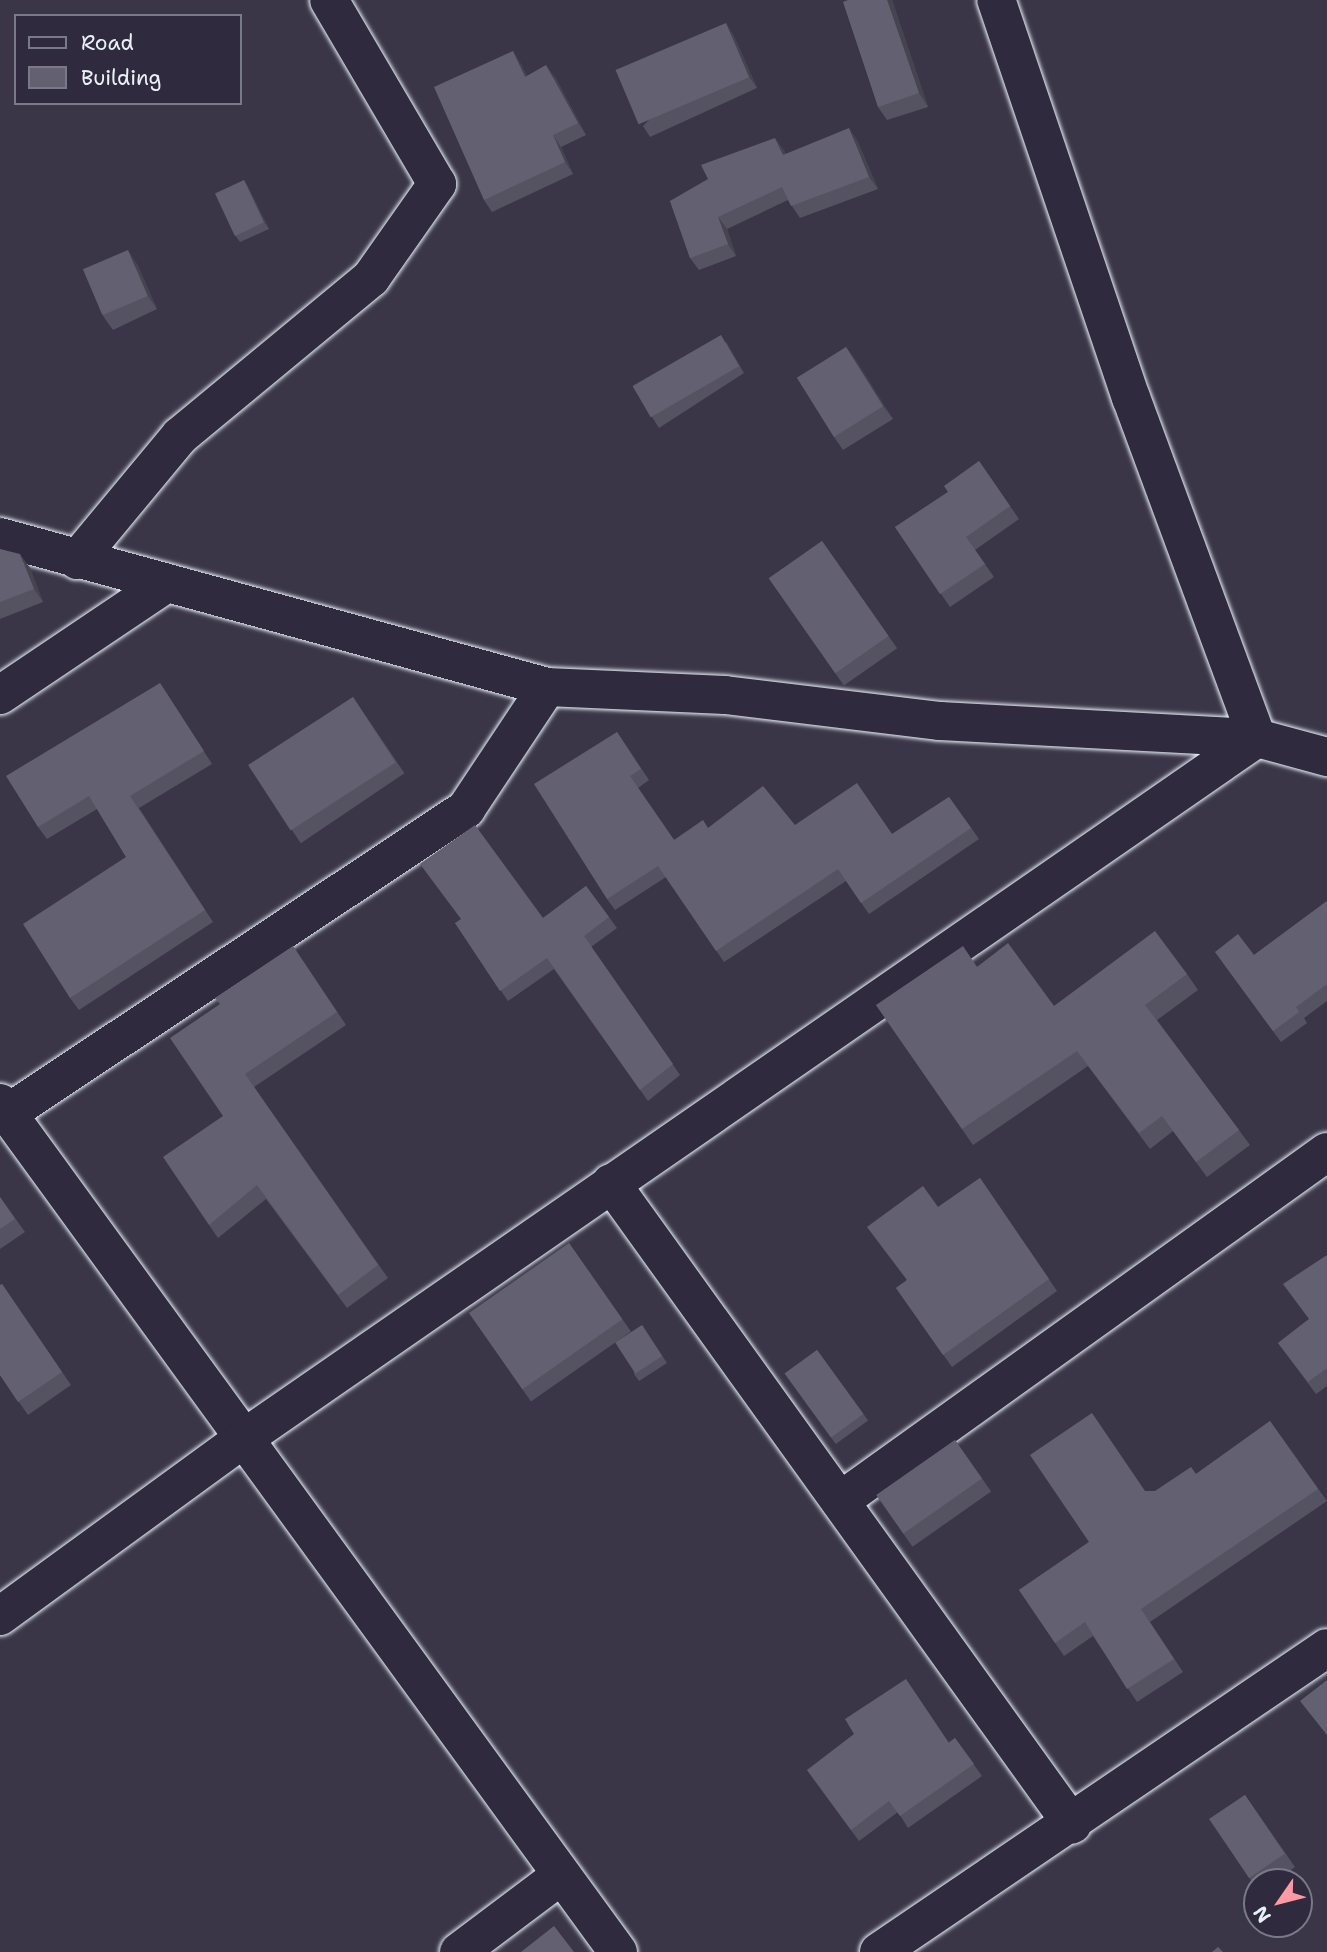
<!DOCTYPE html>
<html>
<head>
<meta charset="utf-8">
<style>
	body { margin:0 }
	#map { position:relative; width:1327px; height:1952px; overflow:hidden; background:#3a3648; font-family:"Shantell Sans",sans-serif }
	div>[style] { position:absolute }
	.roads { filter:drop-shadow(0 0 2px #e8f1f8) drop-shadow(0 0 2px #e8f1f8) }
	.minor>* { height:38px; margin:-19px; padding:0 19px; transform-origin:19px; border-radius:19px; background:#2f2a3d }
	.wall>* { inset:0; background:#555361; transform-origin:0 0 }
	.shaded-wall>* { inset:0; background:#45444f }
	.building>* { inset:0; background:#636171; transform-origin:0 0 }
	span { translate:-50% -50%; white-space:nowrap; text-align:center; line-height:1.15; -webkit-text-stroke:7px #2f2a3d; paint-order:stroke }
	.legend { position:absolute; left:14px; top:14px; width:228px; height:91px; box-sizing:border-box; background:#2f2a3d; border:2px solid #797a88; margin:0; padding:9px 12px; list-style:none; font-size:21px; color:#e8f1f8 }
	.legend li { display:flex; align-items:center; gap:14px; height:35px }
	.legend b { width:35px; border:2px solid #797a88 }
	.north { position:absolute; left:1243px; top:1868px; width:70px; height:70px; box-sizing:border-box; background:#2f2a3d; border:2px solid #797a88; border-radius:50%; rotate:235deg; font-size:19px; font-weight:700; line-height:28px; text-align:center; color:#e8f1f8 }
	.north::after { content:''; display:block; margin:auto; width:24px; height:32px; background:#ff9aa2; clip-path:polygon(50% 0,100% 100%,50% 72%,0 100%) }
</style>
</head>
<body>
<div id="map">
	<div class="roads">
		<div class="minor">
			<div style="left:0;top:537px;width:567px;rotate:15.33deg"></div>
			<div style="left:547px;top:687px;width:178px;rotate:2.6deg"></div>
			<div style="left:725px;top:695px;width:217px;rotate:6.9deg"></div>
			<div style="left:940px;top:721px;width:317px;rotate:3.1deg"></div>
			<div style="left:1257px;top:738px;width:73px;rotate:15.2deg"></div>
			<div style="left:77px;top:560px;width:161px;rotate:-50.3deg"></div>
			<div style="left:180px;top:436px;width:248px;rotate:-39.6deg"></div>
			<div style="left:371px;top:278px;width:115px;rotate:-54.9deg"></div>
			<div style="left:437px;top:184px;width:213px;rotate:-120.4deg"></div>
			<div style="left:0;top:695px;width:197px;rotate:-33.9deg"></div>
			<div style="left:0;top:1103px;width:1050px;rotate:53.95deg"></div>
			<div style="left:8px;top:1113px;width:550px;rotate:-33.57deg"></div>
			<div style="left:466px;top:809px;width:146px;rotate:-56.4deg"></div>
			<div style="left:611px;top:1183px;width:790px;rotate:54.28deg"></div>
			<div style="left:840px;top:1501px;width:599px;rotate:-35.63deg"></div>
			<div style="left:0;top:1616px;width:301px;rotate:-36.1deg"></div>
			<div style="left:243px;top:1439px;width:1233px;rotate:-34.66deg"></div>
			<div style="left:1257px;top:738px;width:363px;rotate:-110.3deg"></div>
			<div style="left:1131px;top:398px;width:420px;rotate:-108.7deg"></div>
			<div style="left:459px;top:1952px;width:125px;rotate:-36.9deg"></div>
			<div style="left:879px;top:1952px;width:541px;rotate:-34.16deg"></div>
		</div>
	</div>
	<div class="wall">
		<div style="clip-path:polygon(848px 0,892px 0,928px 107px,887px 120px,878px 107px)"></div>
		<div style="clip-path:polygon(733px 34px,757px 88px,650px 137px,643px 126px)"></div>
		<div style="clip-path:polygon(521px 64px,527px 76px,555px 77px,586px 135px,561px 147px,573px 174px,492px 212px,484px 200px)"></div>
		<div style="clip-path:polygon(857px 140px,878px 189px,800px 218px,788px 200px,727px 229px,736px 256px,699px 270px,690px 258px,670px 201px,784px 150px,785px 154px)"></div>
		<div style="clip-path:polygon(244px 180px,248px 187px,269px 229px,240px 242px,235px 235px)"></div>
		<div style="clip-path:polygon(137px 264px,157px 309px,113px 330px,103px 316px)"></div>
		<div style="clip-path:polygon(726px 342px,744px 373px,659px 428px,633px 387px)"></div>
		<div style="clip-path:polygon(846px 347px,893px 419px,843px 450px,834px 437px)"></div>
		<div style="clip-path:polygon(979px 461px,1019px 519px,975px 550px,994px 577px,950px 607px,895px 527px,948px 492px)"></div>
		<div style="left:822px;top:541px;width:131px;height:65px;rotate:55deg"></div>
		<div style="clip-path:polygon(0 549px,30px 568px,43px 602px,0 619px)"></div>
		<div style="clip-path:polygon(160px 683px,212px 764px,139px 808px,213px 922px,79px 1010px,70px 998px,126px 857px,97px 809px,47px 839px,38px 827px)"></div>
		<div style="left:353px;top:697px;width:92px;height:125px;rotate:56deg"></div>
		<div style="clip-path:polygon(617px 732px,649px 780px,638px 788px,674px 840px,708px 828px,795px 825px,892px 834px,949px 797px,979px 839px,869px 914px,846px 881px,724px 962px,666px 877px,615px 910px,607px 899px)"></div>
		<div style="clip-path:polygon(586px 886px,617px 928px,591px 947px,680px 1075px,648px 1101px,554px 969px,508px 1001px,455px 923px,543px 918px)"></div>
		<div style="clip-path:polygon(1327px 901px,1327px 1001px,1304px 1018px,1307px 1023px,1281px 1042px,1223px 963px,1254px 955px)"></div>
		<div style="clip-path:polygon(293px 946px,346px 1025px,254px 1087px,388px 1278px,347px 1308px,266px 1199px,218px 1238px,209px 1225px,223px 1116px,220px 1004px)"></div>
		<div style="clip-path:polygon(977px 966px,1054px 1006px,1187px 974px,1198px 990px,1157px 1020px,1250px 1145px,1207px 1177px,1173px 1131px,1150px 1149px,1088px 1066px,973px 1145px,876px 1005px)"></div>
		<div style="clip-path:polygon(980px 1178px,1057px 1291px,952px 1367px,896px 1288px,906px 1281px,938px 1207px)"></div>
		<div style="clip-path:polygon(0 1197px,25px 1232px,0 1249px)"></div>
		<div style="left:569px;top:1243px;width:108px;height:122px;rotate:55deg"></div>
		<div style="clip-path:polygon(1327px 1255px,1327px 1386px,1316px 1394px,1278px 1343px,1309px 1319px)"></div>
		<div style="clip-path:polygon(2px 1284px,71px 1385px,28px 1415px,0 1375px)"></div>
		<div style="clip-path:polygon(642px 1325px,667px 1363px,639px 1381px,634px 1374px)"></div>
		<div style="left:817px;top:1350px;width:87px;height:40px;rotate:54deg"></div>
		<div style="clip-path:polygon(1270px 1421px,1327px 1501px,1150px 1622px,1183px 1672px,1137px 1702px,1093px 1636px,1064px 1656px,1019px 1590px,1089px 1542px,1146px 1491px,1155px 1491px,1196px 1474px)"></div>
		<div style="left:955px;top:1440px;width:63px;height:96px;rotate:55deg"></div>
		<div style="clip-path:polygon(955px 1738px,982px 1776px,908px 1828px,898px 1812px,859px 1841px,807px 1770px,949px 1742px)"></div>
		<div style="clip-path:polygon(1245px 1795px,1295px 1867px,1273px 1882px,1257px 1882px,1257px 1889px,1209px 1819px)"></div>
	</div>
	<div class="shaded-wall">
		<div style="clip-path:polygon(887px 0,892px 0,893px 2px,928px 107px,919px 93px)"></div>
		<div style="clip-path:polygon(726px 23px,733px 34px,757px 88px,749px 77px)"></div>
		<div style="clip-path:polygon(513px 51px,521px 64px,533px 89px,525px 77px)"></div>
		<div style="clip-path:polygon(546px 65px,555px 77px,586px 135px,578px 123px)"></div>
		<div style="clip-path:polygon(849px 128px,857px 140px,878px 189px,869px 177px)"></div>
		<div style="clip-path:polygon(553px 135px,561px 147px,573px 174px,565px 162px)"></div>
		<div style="clip-path:polygon(775px 138px,784px 150px,791px 167px,783px 155px)"></div>
		<div style="clip-path:polygon(244px 180px,248px 187px,269px 229px,264px 222px)"></div>
		<div style="clip-path:polygon(718px 217px,727px 229px,736px 256px,728px 244px)"></div>
		<div style="clip-path:polygon(128px 250px,137px 264px,157px 309px,148px 296px)"></div>
		<div style="clip-path:polygon(846px 347px,856px 360px,893px 419px,883px 406px)"></div>
		<div style="clip-path:polygon(20px 554px,30px 568px,43px 602px,34px 589px)"></div>
	</div>
	<div class="building">
		<div style="clip-path:polygon(848px 0,887px 0,919px 93px,878px 107px,843px 2px)"></div>
		<div style="left:726px;top:23px;width:59px;height:120px;rotate:67deg"></div>
		<div style="clip-path:polygon(513px 51px,525px 77px,546px 65px,578px 123px,553px 135px,565px 162px,484px 200px,434px 87px)"></div>
		<div style="clip-path:polygon(849px 128px,869px 177px,791px 206px,782px 187px,718px 217px,728px 244px,690px 258px,670px 201px,708px 179px,701px 165px,775px 138px,783px 155px)"></div>
		<div style="left:244px;top:180px;width:47px;height:32px;rotate:65deg"></div>
		<div style="left:128px;top:250px;width:50px;height:49px;rotate:67deg"></div>
		<div style="left:721px;top:335px;width:36px;height:102px;rotate:60deg"></div>
		<div style="left:846px;top:347px;width:70px;height:58px;rotate:58deg"></div>
		<div style="clip-path:polygon(979px 461px,1010px 506px,966px 537px,985px 564px,940px 594px,895px 527px,948px 492px,944px 486px)"></div>
		<div style="left:822px;top:541px;width:116px;height:65px;rotate:55deg"></div>
		<div style="clip-path:polygon(0 549px,20px 554px,34px 589px,0 602px)"></div>
		<div style="clip-path:polygon(160px 683px,204px 751px,130px 796px,205px 910px,70px 998px,23px 924px,126px 857px,89px 796px,38px 827px,6px 776px)"></div>
		<div style="left:353px;top:697px;width:78px;height:125px;rotate:57deg"></div>
		<div style="clip-path:polygon(617px 732px,641px 769px,630px 776px,674px 840px,703px 820px,708px 828px,763px 786px,795px 825px,857px 783px,892px 834px,949px 797px,971px 828px,861px 903px,838px 869px,716px 951px,658px 866px,607px 899px,534px 784px)"></div>
		<div style="clip-path:polygon(475px 825px,543px 918px,586px 886px,609px 917px,584px 936px,673px 1064px,640px 1090px,547px 958px,500px 991px,455px 923px,461px 919px,420px 864px)"></div>
		<div style="clip-path:polygon(1327px 901px,1327px 984px,1296px 1007px,1299px 1012px,1273px 1031px,1215px 952px,1238px 934px,1254px 955px)"></div>
		<div style="clip-path:polygon(1155px 931px,1187px 974px,1145px 1005px,1239px 1130px,1196px 1162px,1162px 1116px,1139px 1133px,1077px 1051px,962px 1129px,876px 1005px,963px 946px,977px 967px,1008px 943px,1054px 1006px)"></div>
		<div style="clip-path:polygon(293px 946px,337px 1012px,245px 1074px,378px 1265px,338px 1295px,257px 1185px,209px 1225px,163px 1157px,223px 1116px,170px 1038px,220px 1004px,215px 998px)"></div>
		<div style="clip-path:polygon(980px 1178px,1049px 1279px,943px 1355px,896px 1288px,907px 1280px,867px 1227px,923px 1186px,938px 1207px)"></div>
		<div style="clip-path:polygon(0 1197px,15px 1219px,0 1229px)"></div>
		<div style="left:569px;top:1243px;width:93px;height:122px;rotate:55deg"></div>
		<div style="clip-path:polygon(1327px 1255px,1327px 1368px,1308px 1382px,1278px 1343px,1309px 1319px,1283px 1284px)"></div>
		<div style="clip-path:polygon(2px 1284px,62px 1372px,18px 1402px,0 1375px,0 1285px)"></div>
		<div style="left:642px;top:1325px;width:37px;height:32px;rotate:57deg"></div>
		<div style="left:817px;top:1350px;width:79px;height:40px;rotate:54deg"></div>
		<div style="clip-path:polygon(1092px 1413px,1145px 1491px,1155px 1491px,1191px 1467px,1196px 1474px,1270px 1421px,1318px 1489px,1141px 1609px,1174px 1659px,1127px 1689px,1085px 1622px,1055px 1643px,1019px 1590px,1089px 1542px,1030px 1455px)"></div>
		<div style="left:955px;top:1440px;width:47px;height:96px;rotate:55deg"></div>
		<div style="clip-path:polygon(906px 1679px,949px 1743px,955px 1738px,974px 1764px,900px 1816px,889px 1801px,851px 1830px,807px 1770px,854px 1734px,845px 1719px)"></div>
		<div style="clip-path:polygon(1327px 1680px,1327px 1735px,1300px 1701px)"></div>
		<div style="left:1245px;top:1795px;width:71px;height:43px;rotate:56deg"></div>
		<div style="clip-path:polygon(554px 1926px,574px 1952px,521px 1952px)"></div>
		<div style="clip-path:polygon(1218px 1947px,1223px 1952px,1212px 1952px)"></div>
	</div>
	<ul class="legend">
	<li><b style="height:9px;background:#2f2a3d"></b>Road</li>
	<li><b style="height:19px;background:#636171"></b>Building</li>
	</ul>
	<div class="north">N</div>
</div>
</body>
</html>
